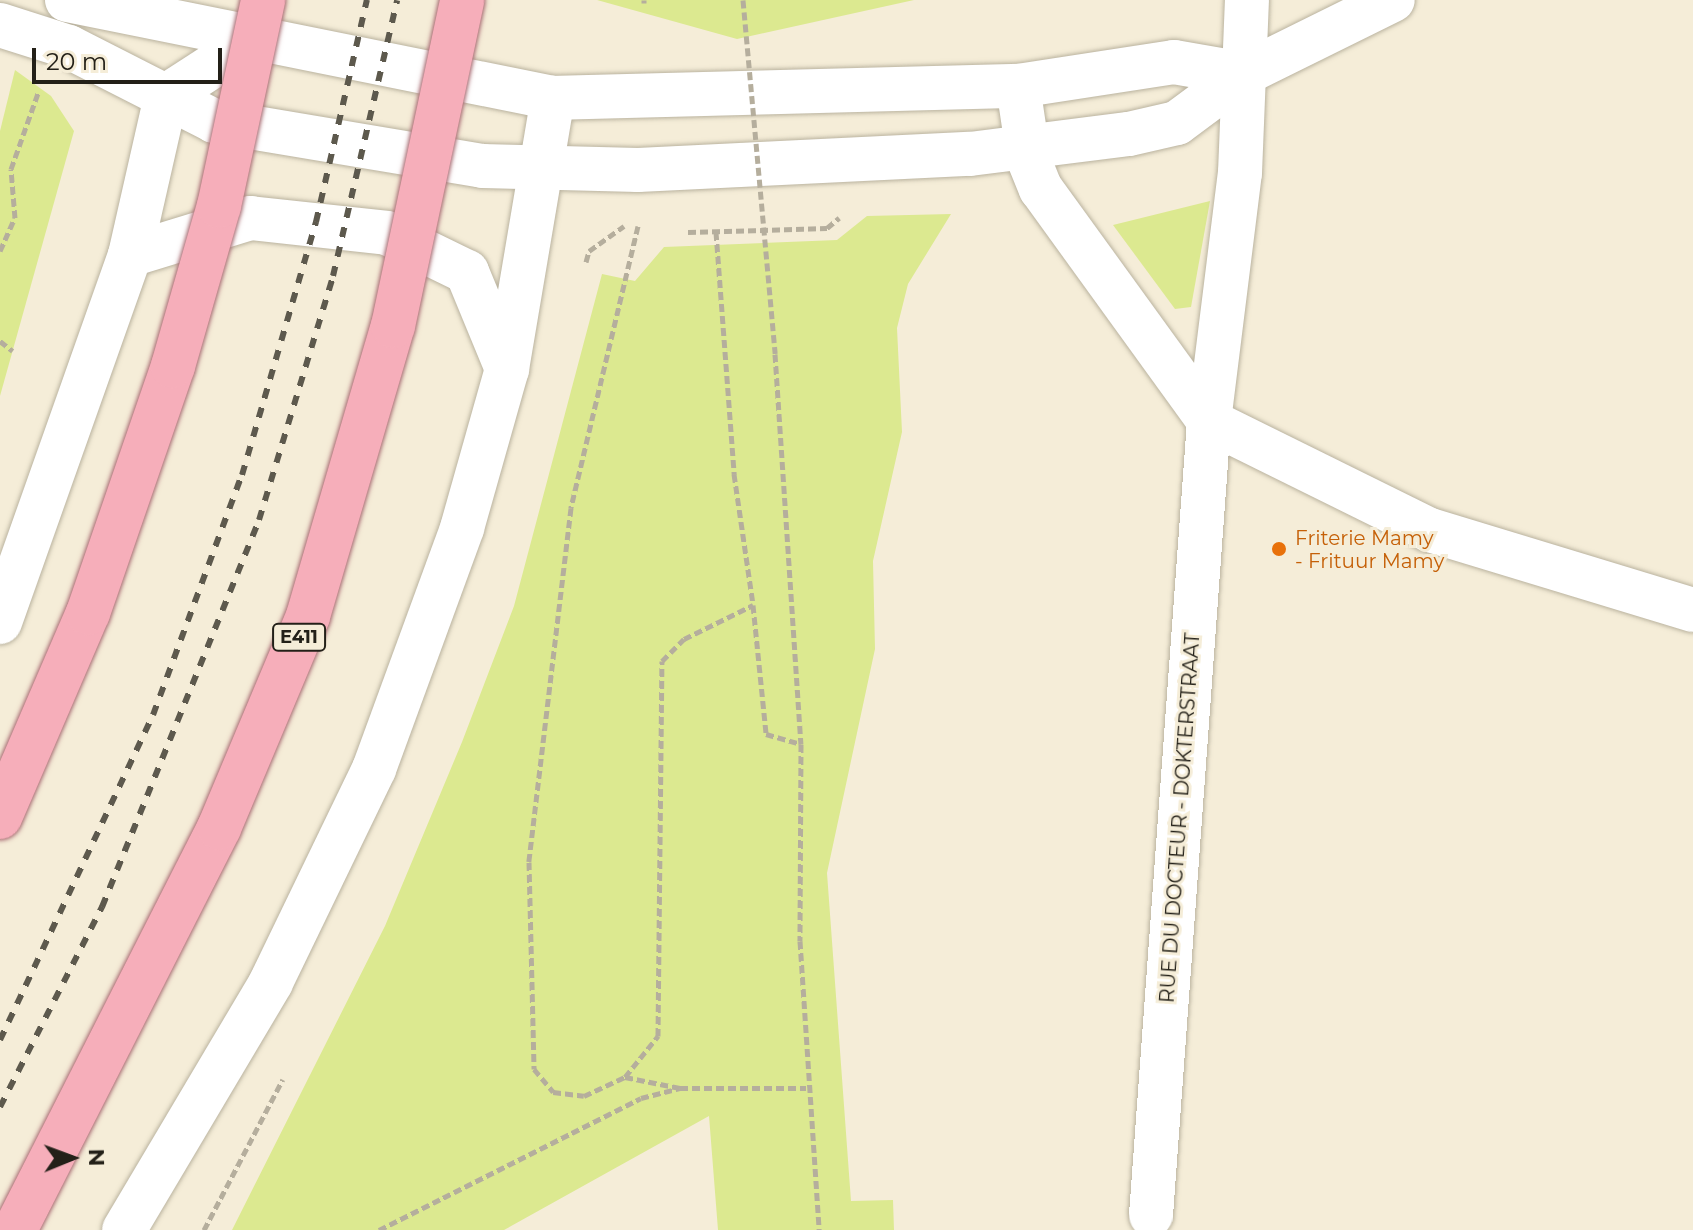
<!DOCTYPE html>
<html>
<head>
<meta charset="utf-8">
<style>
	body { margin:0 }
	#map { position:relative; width:1693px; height:1230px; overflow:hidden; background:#f5edd8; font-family:Montserrat,sans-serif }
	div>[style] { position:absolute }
	.green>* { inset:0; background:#dce990 }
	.path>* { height:5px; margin-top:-2.5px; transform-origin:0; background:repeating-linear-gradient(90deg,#b5ae9d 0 8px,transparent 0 12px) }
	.roads { filter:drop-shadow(0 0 2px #bab39f) drop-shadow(0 0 2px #bab39f) }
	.minor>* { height:44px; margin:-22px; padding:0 22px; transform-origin:22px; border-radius:22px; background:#fff }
	.tertiary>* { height:44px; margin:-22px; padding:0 22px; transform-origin:22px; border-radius:22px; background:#fff }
	.rail>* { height:6px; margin-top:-3px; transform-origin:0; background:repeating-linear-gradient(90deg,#5d594d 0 10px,transparent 0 20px) }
	.path-bridge>* { height:5px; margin-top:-2.5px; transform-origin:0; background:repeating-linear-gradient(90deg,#b5ae9d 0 8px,transparent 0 12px) }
	.bridges { filter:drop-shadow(0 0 2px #aa6f76) drop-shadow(0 0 2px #aa6f76) }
	.trunk-bridge>* { height:44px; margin:-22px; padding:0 22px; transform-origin:22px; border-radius:22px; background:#f6aeba }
	.dots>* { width:22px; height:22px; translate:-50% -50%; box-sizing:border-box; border:4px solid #f5edd8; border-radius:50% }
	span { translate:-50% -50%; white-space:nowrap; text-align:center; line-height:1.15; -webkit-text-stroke:6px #f5edd8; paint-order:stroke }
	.shield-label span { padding:2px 6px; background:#f5edd8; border:2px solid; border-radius:6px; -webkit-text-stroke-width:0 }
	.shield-label { font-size:18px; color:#232018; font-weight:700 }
	.food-label { font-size:20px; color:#c56008 }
	.left { translate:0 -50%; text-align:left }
	.street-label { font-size:20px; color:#232018 }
	.north { position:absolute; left:32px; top:1118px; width:80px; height:80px; -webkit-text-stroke:6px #f5edd8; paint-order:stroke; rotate:89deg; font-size:22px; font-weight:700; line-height:32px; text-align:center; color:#232018 }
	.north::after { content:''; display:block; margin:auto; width:28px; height:36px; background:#232018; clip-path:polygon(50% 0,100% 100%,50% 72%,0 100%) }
	.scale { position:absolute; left:32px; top:48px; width:190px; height:36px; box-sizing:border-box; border:4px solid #232018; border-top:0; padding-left:10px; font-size:24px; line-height:28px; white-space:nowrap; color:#232018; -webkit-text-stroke:6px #f5edd8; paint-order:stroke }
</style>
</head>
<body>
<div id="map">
	<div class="green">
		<div style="clip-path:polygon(597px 0,914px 0,737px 39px)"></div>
		<div style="clip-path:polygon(15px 70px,51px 96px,74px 131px,0 396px,0 131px)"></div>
		<div style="clip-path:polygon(1210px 201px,1191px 307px,1175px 309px,1113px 225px)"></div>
		<div style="clip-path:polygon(951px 214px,908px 284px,897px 328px,902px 432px,873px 561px,875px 649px,827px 873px,851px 1201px,893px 1200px,894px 1230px,718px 1230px,709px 1116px,504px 1230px,232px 1230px,385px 926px,462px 742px,514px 606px,602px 274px,635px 281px,664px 247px,837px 240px,867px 216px)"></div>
	</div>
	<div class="path">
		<div style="left:644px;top:3px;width:3px;rotate:-90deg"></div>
		<div style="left:638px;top:226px;width:290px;rotate:103.4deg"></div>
		<div style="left:571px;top:508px;width:356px;rotate:96.8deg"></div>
		<div style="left:529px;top:862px;width:207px;rotate:88.6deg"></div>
		<div style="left:534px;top:1069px;width:30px;rotate:50deg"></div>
		<div style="left:553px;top:1092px;width:31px;rotate:7deg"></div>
		<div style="left:584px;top:1096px;width:45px;rotate:-24.9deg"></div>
		<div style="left:625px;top:1077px;width:53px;rotate:-51.2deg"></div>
		<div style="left:658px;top:1036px;width:375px;rotate:-89.4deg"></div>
		<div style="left:662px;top:661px;width:31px;rotate:-45deg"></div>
		<div style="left:684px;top:639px;width:77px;rotate:-26.2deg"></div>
		<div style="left:753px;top:605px;width:130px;rotate:84.2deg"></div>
		<div style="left:766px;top:734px;width:36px;rotate:16deg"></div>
		<div style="left:688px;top:232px;width:139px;rotate:-1.6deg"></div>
		<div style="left:827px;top:228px;width:16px;rotate:-40deg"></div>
		<div style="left:716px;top:232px;width:243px;rotate:85.7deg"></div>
		<div style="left:734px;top:474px;width:131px;rotate:81.7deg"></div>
		<div style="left:0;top:251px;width:36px;rotate:-66deg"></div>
		<div style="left:15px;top:218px;width:49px;rotate:-94.7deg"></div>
		<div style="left:11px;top:169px;width:81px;rotate:-70.4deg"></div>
		<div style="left:586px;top:262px;width:11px;rotate:-75deg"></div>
		<div style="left:589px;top:251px;width:43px;rotate:-35.5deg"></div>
		<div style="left:0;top:341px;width:16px;rotate:38deg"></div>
		<div style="left:775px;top:354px;width:391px;rotate:86.2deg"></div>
		<div style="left:801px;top:744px;width:197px;rotate:90.3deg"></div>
		<div style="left:800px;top:941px;width:290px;rotate:86.2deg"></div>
		<div style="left:625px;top:1077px;width:56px;rotate:11.3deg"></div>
		<div style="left:680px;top:1088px;width:126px"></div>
		<div style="left:204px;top:1230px;width:170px;rotate:-62.4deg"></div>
		<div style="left:379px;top:1230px;width:293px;rotate:-26.7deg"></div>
		<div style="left:641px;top:1098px;width:40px;rotate:-14.4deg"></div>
	</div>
	<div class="roads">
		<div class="minor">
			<div style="left:1018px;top:86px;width:75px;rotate:81.5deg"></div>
			<div style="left:1029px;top:160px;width:31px;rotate:68deg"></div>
			<div style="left:1041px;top:189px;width:286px;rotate:54.1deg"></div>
			<div style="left:1209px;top:421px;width:246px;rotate:26.3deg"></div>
			<div style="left:1430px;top:530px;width:275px;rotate:16.9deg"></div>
			<div style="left:130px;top:255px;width:126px;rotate:-17.1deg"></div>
			<div style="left:250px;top:218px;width:138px;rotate:6.2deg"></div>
			<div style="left:387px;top:233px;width:89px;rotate:26deg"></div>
			<div style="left:467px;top:272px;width:105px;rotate:67.6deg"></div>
			<div style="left:1151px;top:1215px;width:796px;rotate:-85.82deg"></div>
			<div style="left:1209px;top:421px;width:250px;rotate:-82.9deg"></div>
			<div style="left:1240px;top:173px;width:173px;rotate:-87.7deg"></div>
		</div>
		<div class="tertiary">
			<div style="left:67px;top:0;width:496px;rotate:11.4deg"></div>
			<div style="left:553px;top:98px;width:465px;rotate:-1.5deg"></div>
			<div style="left:1018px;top:86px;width:158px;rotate:-8.7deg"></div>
			<div style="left:1174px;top:62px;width:70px;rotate:9.9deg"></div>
			<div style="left:0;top:25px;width:72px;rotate:17.7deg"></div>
			<div style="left:69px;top:47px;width:163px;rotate:27deg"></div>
			<div style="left:214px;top:121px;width:272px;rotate:9.5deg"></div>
			<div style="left:482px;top:166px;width:156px;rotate:1.5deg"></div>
			<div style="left:638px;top:170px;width:332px;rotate:-2.8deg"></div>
			<div style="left:970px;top:154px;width:160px;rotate:-7.2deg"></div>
			<div style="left:1129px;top:134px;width:49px;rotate:-12.9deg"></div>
			<div style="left:1177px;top:123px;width:82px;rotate:-36.6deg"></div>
			<div style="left:1243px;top:74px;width:167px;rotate:-26.3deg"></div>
			<div style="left:0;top:622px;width:389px;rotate:-70.5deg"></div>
			<div style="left:130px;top:255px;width:163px;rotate:-77.2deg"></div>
			<div style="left:166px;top:96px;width:101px;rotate:-32.9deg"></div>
			<div style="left:124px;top:1230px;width:288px;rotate:-59.3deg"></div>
			<div style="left:271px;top:982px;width:237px;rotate:-64.2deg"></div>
			<div style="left:374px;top:769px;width:257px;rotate:-69.9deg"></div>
			<div style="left:462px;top:528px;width:165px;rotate:-74.2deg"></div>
			<div style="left:507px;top:369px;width:275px;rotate:-80.4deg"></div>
		</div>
	</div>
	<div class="rail">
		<div style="left:0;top:1040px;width:359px;rotate:-64.8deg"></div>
		<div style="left:153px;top:715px;width:256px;rotate:-69.7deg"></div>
		<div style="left:242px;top:475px;width:264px;rotate:-73.7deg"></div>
		<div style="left:316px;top:222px;width:228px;rotate:-77.1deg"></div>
		<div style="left:0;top:1107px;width:225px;rotate:-63deg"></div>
		<div style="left:102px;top:907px;width:418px;rotate:-67.9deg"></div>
		<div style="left:259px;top:520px;width:255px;rotate:-73.1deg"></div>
		<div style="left:333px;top:276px;width:283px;rotate:-76.9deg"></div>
	</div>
	<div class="path-bridge">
		<div style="left:743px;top:0;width:355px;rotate:84.8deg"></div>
	</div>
	<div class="bridges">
		<div class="trunk-bridge">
			<div style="left:0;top:817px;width:222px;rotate:-66.7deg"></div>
			<div style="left:88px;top:613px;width:261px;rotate:-71deg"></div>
			<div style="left:173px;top:366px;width:166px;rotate:-74deg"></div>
			<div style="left:219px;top:206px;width:211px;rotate:-77.9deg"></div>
			<div style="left:15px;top:1230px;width:451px;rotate:-63.1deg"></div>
			<div style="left:219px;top:828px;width:230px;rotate:-67.2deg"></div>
			<div style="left:308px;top:616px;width:302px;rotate:-73.7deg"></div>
			<div style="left:393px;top:326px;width:333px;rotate:-78deg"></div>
		</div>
	</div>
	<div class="dots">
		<div style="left:1279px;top:549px;background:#e8710a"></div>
	</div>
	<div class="shield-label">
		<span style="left:299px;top:637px">E411</span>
	</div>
	<div class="food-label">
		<span class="left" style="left:1295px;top:550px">Friterie Mamy<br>- Frituur Mamy</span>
	</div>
	<div class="street-label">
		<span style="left:1180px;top:818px;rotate:-86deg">RUE DU DOCTEUR - DOKTERSTRAAT</span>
	</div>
	<div class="north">N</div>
	<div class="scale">20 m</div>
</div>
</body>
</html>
